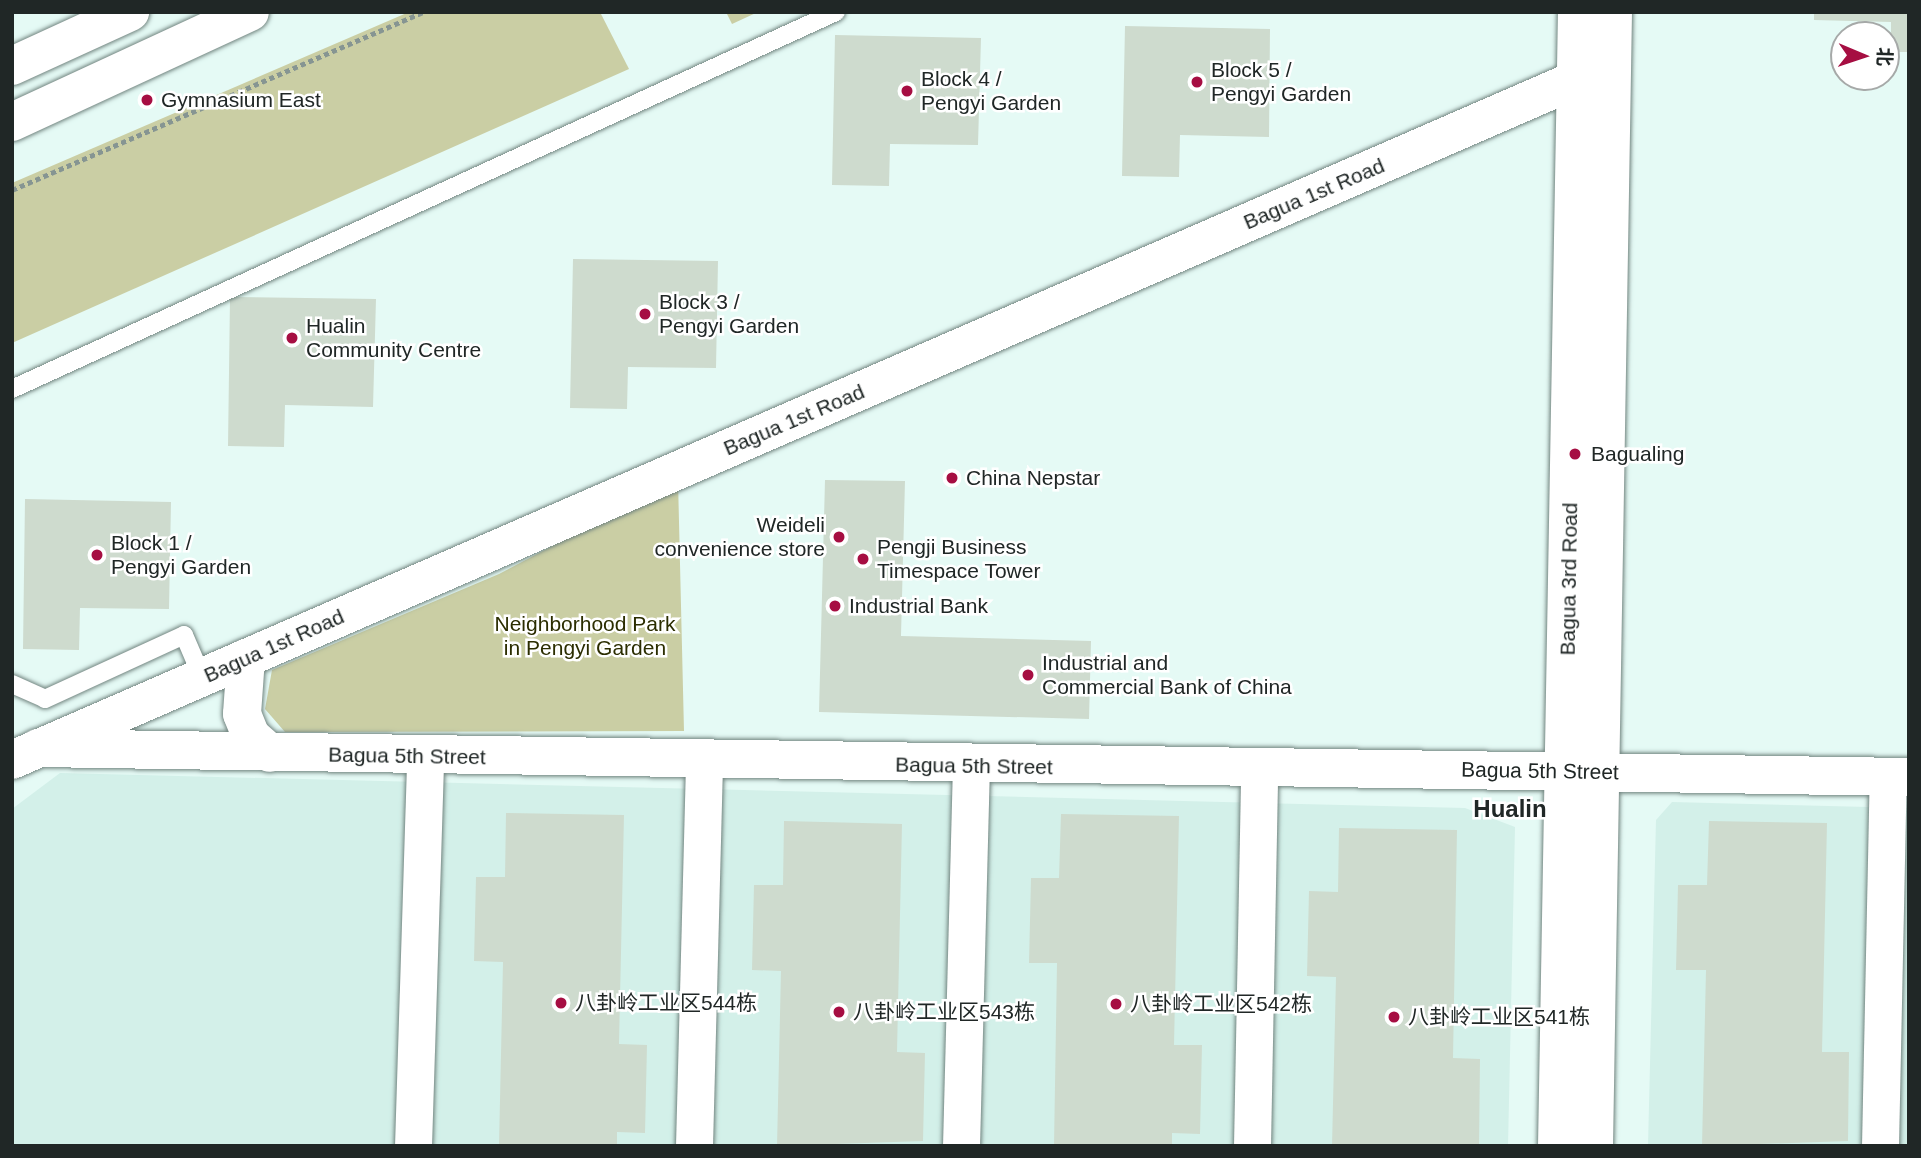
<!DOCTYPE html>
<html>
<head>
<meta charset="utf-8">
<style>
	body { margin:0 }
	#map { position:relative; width:1921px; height:1158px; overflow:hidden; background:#e5faf5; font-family:Arial,"Noto Sans SC",sans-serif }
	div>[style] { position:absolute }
	.built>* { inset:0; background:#d3f0e9 }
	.green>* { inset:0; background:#cacea4 }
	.building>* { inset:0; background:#cedbce }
	.path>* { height:4.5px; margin-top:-2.25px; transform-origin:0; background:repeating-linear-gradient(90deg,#869592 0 5px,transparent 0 8.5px) }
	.roads { filter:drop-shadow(0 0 2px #728580) drop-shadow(0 0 2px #728580) }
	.service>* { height:18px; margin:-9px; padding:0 9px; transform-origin:9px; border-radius:9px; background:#fff }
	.minor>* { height:37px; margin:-18.5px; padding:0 18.5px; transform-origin:18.5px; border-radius:18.5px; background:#fff }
	.tertiary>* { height:38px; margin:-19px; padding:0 19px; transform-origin:19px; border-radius:19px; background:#fff }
	.secondary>* { height:38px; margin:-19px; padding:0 19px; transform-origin:19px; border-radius:19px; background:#fff }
	.primary>* { height:38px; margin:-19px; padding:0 19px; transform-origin:19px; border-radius:19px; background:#fff }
	.dots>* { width:19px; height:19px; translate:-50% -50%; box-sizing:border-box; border:4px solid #fff; border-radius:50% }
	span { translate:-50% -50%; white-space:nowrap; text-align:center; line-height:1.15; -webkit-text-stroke:5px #fff; paint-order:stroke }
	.poi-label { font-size:21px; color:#202726 }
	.left { translate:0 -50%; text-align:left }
	.right { translate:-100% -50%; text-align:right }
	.street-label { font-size:21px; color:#202726 }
	.park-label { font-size:21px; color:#2b2d00 }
	.quarter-label { font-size:24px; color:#202726; font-weight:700 }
	.frame { position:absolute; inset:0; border:14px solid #202726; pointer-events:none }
	.north { position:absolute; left:1830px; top:21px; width:70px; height:70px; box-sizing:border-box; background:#fff; border:2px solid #a6a9a8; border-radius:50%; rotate:92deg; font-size:19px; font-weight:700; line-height:28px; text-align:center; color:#202726 }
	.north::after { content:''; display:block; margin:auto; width:24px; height:32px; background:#a60e42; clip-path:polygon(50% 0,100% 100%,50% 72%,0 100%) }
</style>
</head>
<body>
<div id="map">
	<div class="built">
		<div style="clip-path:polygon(60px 773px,1465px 808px,1515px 827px,1508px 1146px,12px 1146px,12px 809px)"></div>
		<div style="clip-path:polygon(1672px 802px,1909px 808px,1909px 1146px,1648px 1146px,1656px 820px)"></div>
	</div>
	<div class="green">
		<div style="clip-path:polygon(409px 12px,600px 12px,629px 69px,12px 343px,12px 183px)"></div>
		<div style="clip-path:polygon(726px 12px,758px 12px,732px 24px)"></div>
		<div style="clip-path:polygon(678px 480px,684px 731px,285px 732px,265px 709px,272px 670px,499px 574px)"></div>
	</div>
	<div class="building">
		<div style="clip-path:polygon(1814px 12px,1909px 12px,1909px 52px,1891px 52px,1891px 22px,1814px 20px)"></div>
		<div style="clip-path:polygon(1125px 26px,1270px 29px,1269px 137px,1180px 135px,1179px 177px,1122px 176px)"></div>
		<div style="clip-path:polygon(835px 35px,981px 38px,978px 145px,890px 144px,889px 186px,832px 185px)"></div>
		<div style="clip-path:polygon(573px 259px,718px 261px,716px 368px,628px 367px,627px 409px,570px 408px)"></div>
		<div style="clip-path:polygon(230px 297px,376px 299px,373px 407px,285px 405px,284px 447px,228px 446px)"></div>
		<div style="clip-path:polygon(825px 480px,905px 481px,901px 636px,1091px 641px,1089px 719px,819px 712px)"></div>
		<div style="clip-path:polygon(25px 499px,171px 502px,169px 609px,80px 608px,79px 650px,23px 649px)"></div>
		<div style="clip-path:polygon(506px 813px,624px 815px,619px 1044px,647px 1045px,645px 1133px,617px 1132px,617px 1146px,499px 1146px,503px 962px,474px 961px,476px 877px,505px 877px)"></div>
		<div style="clip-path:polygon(1061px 814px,1179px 816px,1174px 1045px,1202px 1045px,1200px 1134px,1172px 1133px,1172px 1146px,1054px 1146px,1057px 963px,1029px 963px,1031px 878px,1059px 878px)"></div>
		<div style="clip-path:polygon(784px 821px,902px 824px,897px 1052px,925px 1053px,923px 1141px,777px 1146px,781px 971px,752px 970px,754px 885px,783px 885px)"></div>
		<div style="clip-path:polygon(1709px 821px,1827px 823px,1822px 1052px,1849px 1052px,1848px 1141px,1702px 1146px,1706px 970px,1676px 970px,1678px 885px,1707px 885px)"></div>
		<div style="clip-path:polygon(1339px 828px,1457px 830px,1453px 1058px,1480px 1059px,1479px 1146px,1332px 1146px,1336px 977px,1307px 976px,1309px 891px,1338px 892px)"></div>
	</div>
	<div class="path">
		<div style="left:12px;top:190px;width:448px;rotate:-23.4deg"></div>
	</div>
	<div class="roads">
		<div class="service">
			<div style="left:12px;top:389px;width:906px;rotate:-24.59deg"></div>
			<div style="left:12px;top:684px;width:36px;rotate:24deg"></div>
			<div style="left:45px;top:699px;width:153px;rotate:-24.7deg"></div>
			<div style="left:184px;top:635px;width:46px;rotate:66.8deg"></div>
		</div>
		<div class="minor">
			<div style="left:413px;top:1146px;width:390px;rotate:-88.2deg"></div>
			<div style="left:694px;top:1146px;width:384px;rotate:-88.5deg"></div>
			<div style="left:961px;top:1146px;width:379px;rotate:-88.5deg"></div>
			<div style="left:1252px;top:1146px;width:376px;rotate:-88.9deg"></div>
			<div style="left:1880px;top:1146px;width:370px;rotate:-88.8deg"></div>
		</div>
		<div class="tertiary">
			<div style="left:246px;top:658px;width:56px;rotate:94.1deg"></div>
			<div style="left:242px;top:714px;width:24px;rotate:68deg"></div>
			<div style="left:251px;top:736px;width:25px;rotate:42deg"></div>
			<div style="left:38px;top:748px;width:1871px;rotate:0.89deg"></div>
			<div style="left:12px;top:760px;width:1705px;rotate:-23.51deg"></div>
		</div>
		<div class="secondary">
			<div style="left:1557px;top:1146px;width:1134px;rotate:-88.99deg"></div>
			<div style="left:1594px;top:1146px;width:1134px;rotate:-89.04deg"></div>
		</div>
		<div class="primary">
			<div style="left:12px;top:66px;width:130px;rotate:-24.6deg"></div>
			<div style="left:12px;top:122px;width:262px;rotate:-24.8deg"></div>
		</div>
	</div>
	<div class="dots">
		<div style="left:1197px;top:82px;background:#a60e42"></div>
		<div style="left:907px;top:91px;background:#a60e42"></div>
		<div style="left:147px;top:100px;background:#a60e42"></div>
		<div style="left:645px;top:314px;background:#a60e42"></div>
		<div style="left:292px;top:338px;background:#a60e42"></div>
		<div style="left:1575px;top:454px;background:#a60e42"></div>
		<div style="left:952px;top:478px;background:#a60e42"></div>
		<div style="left:839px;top:537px;background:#a60e42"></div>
		<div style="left:97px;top:555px;background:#a60e42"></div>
		<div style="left:863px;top:559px;background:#a60e42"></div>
		<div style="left:835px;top:606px;background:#a60e42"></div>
		<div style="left:1028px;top:675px;background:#a60e42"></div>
		<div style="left:561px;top:1003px;background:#a60e42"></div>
		<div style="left:1116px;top:1004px;background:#a60e42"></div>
		<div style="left:839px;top:1012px;background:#a60e42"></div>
		<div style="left:1394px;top:1017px;background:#a60e42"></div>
	</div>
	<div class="poi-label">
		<span class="left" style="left:1211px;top:82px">Block 5 /<br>Pengyi Garden</span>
		<span class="left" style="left:921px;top:91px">Block 4 /<br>Pengyi Garden</span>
		<span class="left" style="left:161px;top:100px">Gymnasium East</span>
		<span class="left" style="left:659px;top:314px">Block 3 /<br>Pengyi Garden</span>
		<span class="left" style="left:306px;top:338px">Hualin<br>Community Centre</span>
		<span class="left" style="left:1591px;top:454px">Bagualing</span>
		<span class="left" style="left:966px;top:478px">China Nepstar</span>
		<span class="right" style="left:825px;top:537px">Weideli<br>convenience store</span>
		<span class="left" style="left:111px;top:555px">Block 1 /<br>Pengyi Garden</span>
		<span class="left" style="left:877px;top:559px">Pengji Business<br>Timespace Tower</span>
		<span class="left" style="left:849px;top:606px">Industrial Bank</span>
		<span class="left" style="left:1042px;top:675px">Industrial and<br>Commercial Bank of China</span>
		<span class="left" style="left:575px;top:1003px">八卦岭工业区544栋</span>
		<span class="left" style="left:1130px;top:1004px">八卦岭工业区542栋</span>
		<span class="left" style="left:853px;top:1012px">八卦岭工业区543栋</span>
		<span class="left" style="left:1408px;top:1017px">八卦岭工业区541栋</span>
	</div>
	<div class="street-label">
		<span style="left:1314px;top:194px;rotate:-23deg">Bagua 1st Road</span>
		<span style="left:794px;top:420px;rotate:-23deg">Bagua 1st Road</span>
		<span style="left:1569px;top:579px;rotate:-89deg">Bagua 3rd Road</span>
		<span style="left:274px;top:646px;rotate:-24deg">Bagua 1st Road</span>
		<span style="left:407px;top:756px;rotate:1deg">Bagua 5th Street</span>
		<span style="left:974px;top:766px;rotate:1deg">Bagua 5th Street</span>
		<span style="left:1540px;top:771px;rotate:1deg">Bagua 5th Street</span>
	</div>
	<div class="park-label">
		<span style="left:585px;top:636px">Neighborhood Park<br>in Pengyi Garden</span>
	</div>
	<div class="quarter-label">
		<span style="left:1510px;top:809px">Hualin</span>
	</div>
	<div class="frame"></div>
	<div class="north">北</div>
</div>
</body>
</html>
